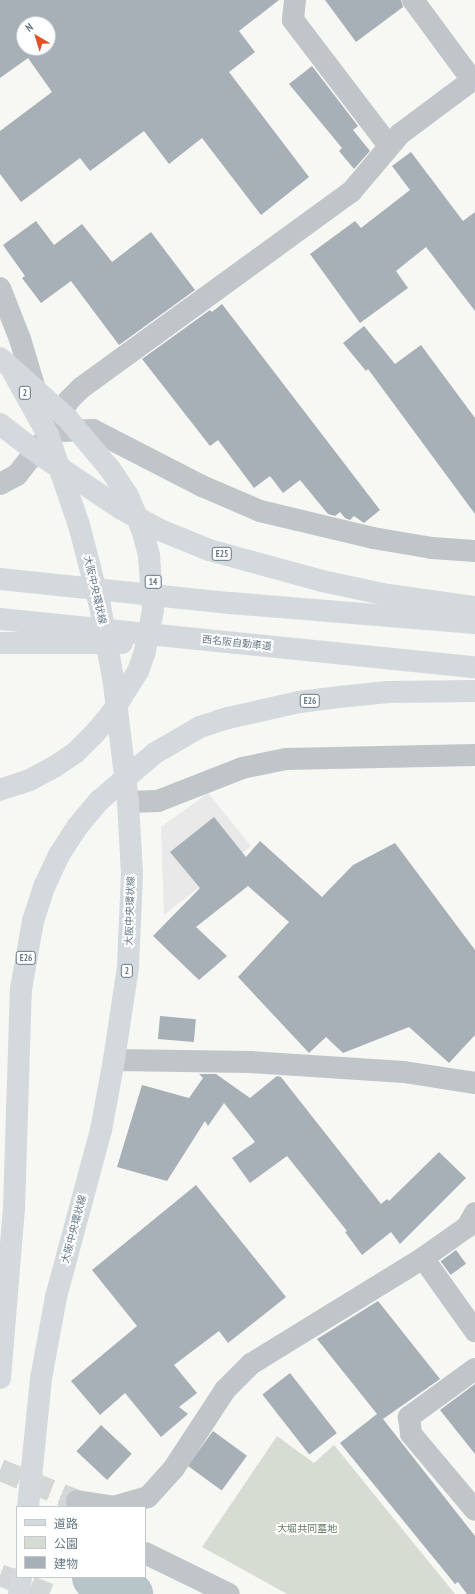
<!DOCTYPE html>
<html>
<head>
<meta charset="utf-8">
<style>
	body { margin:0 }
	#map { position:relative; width:475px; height:1594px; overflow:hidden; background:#f7f7f4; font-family:"PT Sans Narrow","Noto Sans JP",sans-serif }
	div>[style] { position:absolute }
	.built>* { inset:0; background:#e8e9e8 }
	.green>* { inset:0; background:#d7dcd3 }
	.river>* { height:45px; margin:-22.5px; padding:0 22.5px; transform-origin:22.5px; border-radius:22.5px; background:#b7c4c8 }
	.building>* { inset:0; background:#a7b0b6; transform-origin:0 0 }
	.minor-tunnel>* { height:22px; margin-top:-11px; transform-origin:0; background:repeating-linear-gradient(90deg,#d3d7d8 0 22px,transparent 0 33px) }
	.minor>* { height:22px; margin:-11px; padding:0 11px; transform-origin:11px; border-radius:11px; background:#c0c5c9 }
	.major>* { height:22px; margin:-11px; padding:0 11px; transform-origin:11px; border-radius:11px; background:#d4d9dd }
	.highway>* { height:22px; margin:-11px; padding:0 11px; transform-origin:11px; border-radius:11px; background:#d4d9dd }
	span { translate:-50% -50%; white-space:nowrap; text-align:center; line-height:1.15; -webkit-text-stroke:4px #fff; paint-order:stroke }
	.shield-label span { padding:1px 3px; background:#fff; border:1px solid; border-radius:3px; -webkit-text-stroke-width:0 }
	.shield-label { font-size:9px; color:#667886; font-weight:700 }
	.street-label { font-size:10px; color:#667886 }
	.park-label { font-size:10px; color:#667861 }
	.legend { position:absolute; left:16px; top:1506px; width:130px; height:72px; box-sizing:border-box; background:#fff; border:1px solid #c2c9cf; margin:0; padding:5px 7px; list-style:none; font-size:12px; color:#667886 }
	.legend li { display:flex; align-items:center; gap:8px; height:20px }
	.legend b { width:20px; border:1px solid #c2c9cf }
	.north { position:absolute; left:16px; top:16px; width:40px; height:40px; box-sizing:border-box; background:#fff; border:1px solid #c2c9cf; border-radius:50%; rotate:322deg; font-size:11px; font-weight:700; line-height:16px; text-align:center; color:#667886 }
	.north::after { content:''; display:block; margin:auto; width:14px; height:18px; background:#e44f27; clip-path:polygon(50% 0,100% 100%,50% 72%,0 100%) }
</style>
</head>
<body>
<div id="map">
	<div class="built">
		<div style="clip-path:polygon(208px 793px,251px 846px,164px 915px,161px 827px)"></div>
	</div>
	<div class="green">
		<div style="clip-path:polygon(277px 1436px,314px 1463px,334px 1445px,455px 1594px,287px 1594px,202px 1547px)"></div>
	</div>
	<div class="river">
		<div style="left:94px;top:1577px;width:40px;rotate:25deg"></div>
	</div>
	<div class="building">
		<div style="clip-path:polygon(evenodd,0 0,279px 0,239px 31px,255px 52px,229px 72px,309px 177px,261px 215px,202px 138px,169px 164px,144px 131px,90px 171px,80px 158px,21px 202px,0 174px,0 131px,52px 92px,28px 58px,0 78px,0 0,24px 24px,48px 24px,48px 48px,24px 48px,24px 24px)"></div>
		<div style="clip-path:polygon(325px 0,401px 0,403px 7px,356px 42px)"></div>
		<div style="clip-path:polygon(312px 66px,358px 126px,353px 130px,370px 151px,354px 169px,339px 151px,342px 148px,289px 84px)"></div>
		<div style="clip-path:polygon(411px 152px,463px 221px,475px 212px,475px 311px,426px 247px,396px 271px,408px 288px,360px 323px,310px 254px,355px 221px,361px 228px,410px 190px,392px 166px)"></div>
		<div style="clip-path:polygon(36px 221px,54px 245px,82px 224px,112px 262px,151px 232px,195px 290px,119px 345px,71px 281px,41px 303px,22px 278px,25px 276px,3px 245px)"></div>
		<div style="clip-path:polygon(222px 304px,380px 510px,364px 523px,354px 516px,350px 520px,345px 518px,340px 512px,335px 516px,328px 514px,300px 480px,283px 493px,270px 476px,254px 488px,218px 440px,210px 446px,142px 359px,210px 310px,212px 312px)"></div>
		<div style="clip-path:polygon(364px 326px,395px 364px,421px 345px,475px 418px,475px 514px,368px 369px,366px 371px,343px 343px)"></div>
		<div style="clip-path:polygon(214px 817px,246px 857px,260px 841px,322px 897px,353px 865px,395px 843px,475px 950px,475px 1035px,449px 1063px,409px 1027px,343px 1053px,326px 1037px,309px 1053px,238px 977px,289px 922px,248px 886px,196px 927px,227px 956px,199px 980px,153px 936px,200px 888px,170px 852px)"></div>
		<div style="left:160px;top:1016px;width:36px;height:23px;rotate:5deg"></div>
		<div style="clip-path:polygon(199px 1074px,216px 1074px,250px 1098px,277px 1076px,281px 1077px,381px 1204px,387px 1199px,389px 1201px,439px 1152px,466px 1178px,400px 1244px,391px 1232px,362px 1255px,345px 1232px,347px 1231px,287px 1156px,250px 1183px,232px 1158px,255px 1142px,224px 1103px,208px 1126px,205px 1121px,167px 1181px,117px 1167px,142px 1085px,189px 1098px,203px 1078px)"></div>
		<div style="clip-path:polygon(196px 1185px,286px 1297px,228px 1343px,219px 1331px,174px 1365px,197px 1393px,179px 1407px,188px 1414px,161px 1437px,125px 1393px,100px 1415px,71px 1381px,137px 1326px,92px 1270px)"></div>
		<div style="left:456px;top:1250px;width:17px;height:19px;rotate:54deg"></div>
		<div style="clip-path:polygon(378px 1301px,440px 1379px,383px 1419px,475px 1536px,475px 1594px,467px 1594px,458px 1582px,455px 1584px,340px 1443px,377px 1414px,317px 1339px)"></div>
		<div style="left:290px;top:1373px;width:76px;height:35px;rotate:52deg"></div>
		<div style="clip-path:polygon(475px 1384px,475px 1454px,440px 1410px)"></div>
		<div style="left:101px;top:1425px;width:42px;height:36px;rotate:43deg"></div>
		<div style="left:213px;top:1431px;width:42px;height:43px;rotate:36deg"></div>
	</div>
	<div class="minor-tunnel">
		<div style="left:0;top:1470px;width:83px;rotate:21.9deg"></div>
		<div style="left:0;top:1575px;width:53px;rotate:21.2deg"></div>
	</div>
	<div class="minor">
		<div style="left:295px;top:0;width:20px;rotate:96deg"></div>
		<div style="left:293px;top:20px;width:158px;rotate:52.7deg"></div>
		<div style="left:413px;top:0;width:99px;rotate:53.6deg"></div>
		<div style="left:0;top:288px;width:55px;rotate:68.6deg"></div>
		<div style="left:20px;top:339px;width:63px;rotate:73.3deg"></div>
		<div style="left:61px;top:431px;width:32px;rotate:-2deg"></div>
		<div style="left:93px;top:430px;width:123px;rotate:27.2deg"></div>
		<div style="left:202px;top:486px;width:63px;rotate:23.3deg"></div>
		<div style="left:260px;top:511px;width:116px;rotate:13.4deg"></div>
		<div style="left:373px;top:538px;width:60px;rotate:9.6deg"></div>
		<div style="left:432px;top:548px;width:43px;rotate:4deg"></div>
		<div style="left:0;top:484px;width:19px;rotate:-28deg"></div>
		<div style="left:17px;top:475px;width:51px;rotate:-52.2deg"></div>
		<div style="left:48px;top:435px;width:41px;rotate:-59deg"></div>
		<div style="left:69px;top:400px;width:17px;rotate:-45deg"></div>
		<div style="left:81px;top:388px;width:334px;rotate:-36deg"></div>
		<div style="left:351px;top:192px;width:76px;rotate:-49.8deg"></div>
		<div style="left:400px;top:134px;width:94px;rotate:-36.7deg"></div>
		<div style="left:128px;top:802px;width:30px;rotate:-2deg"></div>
		<div style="left:158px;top:801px;width:90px;rotate:-21.4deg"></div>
		<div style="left:242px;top:768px;width:45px;rotate:-11.6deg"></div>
		<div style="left:286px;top:759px;width:189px;rotate:-1.2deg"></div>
		<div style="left:114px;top:1060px;width:136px;rotate:0.8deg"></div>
		<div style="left:250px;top:1062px;width:154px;rotate:3.7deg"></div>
		<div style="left:404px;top:1072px;width:72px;rotate:8.8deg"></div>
		<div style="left:423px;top:1258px;width:90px;rotate:54.5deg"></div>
		<div style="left:475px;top:1369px;width:82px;rotate:144deg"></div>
		<div style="left:409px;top:1417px;width:17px;rotate:83deg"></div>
		<div style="left:411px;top:1434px;width:99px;rotate:49.9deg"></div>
		<div style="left:77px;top:1501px;width:36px;rotate:9deg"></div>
		<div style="left:113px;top:1507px;width:36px;rotate:-16deg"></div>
		<div style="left:148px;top:1497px;width:39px;rotate:-48deg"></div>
		<div style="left:174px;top:1468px;width:93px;rotate:-56.8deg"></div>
		<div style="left:225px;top:1390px;width:37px;rotate:-45deg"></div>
		<div style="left:251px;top:1364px;width:202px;rotate:-31.6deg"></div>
		<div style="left:423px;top:1258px;width:54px;rotate:-35.2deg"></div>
		<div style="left:467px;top:1227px;width:16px;rotate:-60deg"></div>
		<div style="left:145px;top:1553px;width:93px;rotate:26deg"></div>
	</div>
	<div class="major">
		<div style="left:13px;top:372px;width:72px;rotate:60.9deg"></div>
		<div style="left:48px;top:435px;width:95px;rotate:71deg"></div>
		<div style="left:79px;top:525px;width:84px;rotate:75.5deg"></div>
		<div style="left:100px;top:606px;width:79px;rotate:79.8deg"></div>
		<div style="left:114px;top:684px;width:119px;rotate:83.2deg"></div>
		<div style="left:128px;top:802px;width:72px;rotate:86.8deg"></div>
		<div style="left:132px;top:874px;width:93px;rotate:92.5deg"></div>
		<div style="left:128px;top:967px;width:94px;rotate:98.6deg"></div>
		<div style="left:114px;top:1060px;width:71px;rotate:100.5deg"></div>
		<div style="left:101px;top:1130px;width:173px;rotate:105.1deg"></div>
		<div style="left:56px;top:1297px;width:83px;rotate:100.4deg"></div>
		<div style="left:41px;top:1379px;width:129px;rotate:95.8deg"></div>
		<div style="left:19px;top:1594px;width:17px;rotate:-83deg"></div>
	</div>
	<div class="highway">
		<div style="left:0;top:358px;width:91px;rotate:41.9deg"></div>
		<div style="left:68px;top:419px;width:65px;rotate:50deg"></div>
		<div style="left:110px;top:469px;width:32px;rotate:56deg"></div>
		<div style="left:128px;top:496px;width:36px;rotate:67deg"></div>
		<div style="left:142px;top:529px;width:28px;rotate:75deg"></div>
		<div style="left:149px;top:556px;width:54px;rotate:85.8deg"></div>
		<div style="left:153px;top:610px;width:42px;rotate:101deg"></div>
		<div style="left:145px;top:651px;width:21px;rotate:109deg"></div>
		<div style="left:138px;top:671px;width:51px;rotate:122.1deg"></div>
		<div style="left:111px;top:714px;width:26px;rotate:130deg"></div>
		<div style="left:94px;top:734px;width:27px;rotate:135deg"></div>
		<div style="left:75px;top:753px;width:25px;rotate:146deg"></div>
		<div style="left:54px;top:767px;width:27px;rotate:152deg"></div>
		<div style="left:30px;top:780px;width:32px;rotate:162deg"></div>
		<div style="left:0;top:424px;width:49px;rotate:37.6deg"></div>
		<div style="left:39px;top:454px;width:97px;rotate:33.7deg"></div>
		<div style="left:120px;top:508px;width:46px;rotate:28.8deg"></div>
		<div style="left:160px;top:530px;width:53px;rotate:22.2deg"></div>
		<div style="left:209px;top:550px;width:117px;rotate:15.3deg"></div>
		<div style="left:322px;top:581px;width:67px;rotate:12deg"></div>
		<div style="left:388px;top:595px;width:88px;rotate:7.9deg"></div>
		<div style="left:0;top:579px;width:231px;rotate:6deg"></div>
		<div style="left:230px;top:603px;width:246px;rotate:4.7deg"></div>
		<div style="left:0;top:619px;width:477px;rotate:5.8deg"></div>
		<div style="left:0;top:643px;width:122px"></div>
		<div style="left:0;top:1378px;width:171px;rotate:-85.3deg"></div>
		<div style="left:14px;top:1208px;width:219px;rotate:-88.2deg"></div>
		<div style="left:21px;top:989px;width:69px;rotate:-80deg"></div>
		<div style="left:33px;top:921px;width:38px;rotate:-72deg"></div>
		<div style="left:45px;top:885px;width:33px;rotate:-65deg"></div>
		<div style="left:59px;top:855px;width:33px;rotate:-57deg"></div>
		<div style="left:77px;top:827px;width:35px;rotate:-50deg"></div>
		<div style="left:100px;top:800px;width:72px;rotate:-40.5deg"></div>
		<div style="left:155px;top:753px;width:52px;rotate:-30deg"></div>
		<div style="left:200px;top:727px;width:29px;rotate:-18deg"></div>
		<div style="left:228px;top:718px;width:73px;rotate:-12.7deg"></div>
		<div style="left:299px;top:702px;width:40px;rotate:-7.1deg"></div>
		<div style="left:339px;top:697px;width:49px;rotate:-5.8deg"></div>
		<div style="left:388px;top:692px;width:87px;rotate:-0.7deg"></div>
	</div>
	<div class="shield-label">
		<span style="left:25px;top:393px">2</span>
		<span style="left:222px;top:554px">E25</span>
		<span style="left:153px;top:582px">14</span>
		<span style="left:310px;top:701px">E26</span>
		<span style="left:26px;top:958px">E26</span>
		<span style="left:127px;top:971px">2</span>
	</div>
	<div class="street-label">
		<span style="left:95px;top:590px;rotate:77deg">大阪中央環状線</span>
		<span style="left:237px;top:643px;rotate:6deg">西名阪自動車道</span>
		<span style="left:130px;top:911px;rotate:-88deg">大阪中央環状線</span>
		<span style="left:74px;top:1229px;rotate:-75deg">大阪中央環状線</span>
	</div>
	<div class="park-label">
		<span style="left:307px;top:1529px">大堀共同墓地</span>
	</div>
	<ul class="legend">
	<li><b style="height:5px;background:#d4d9dd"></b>道路</li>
	<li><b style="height:11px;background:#d7dcd3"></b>公園</li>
	<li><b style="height:11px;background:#a7b0b6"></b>建物</li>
	</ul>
	<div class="north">N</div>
</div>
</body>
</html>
